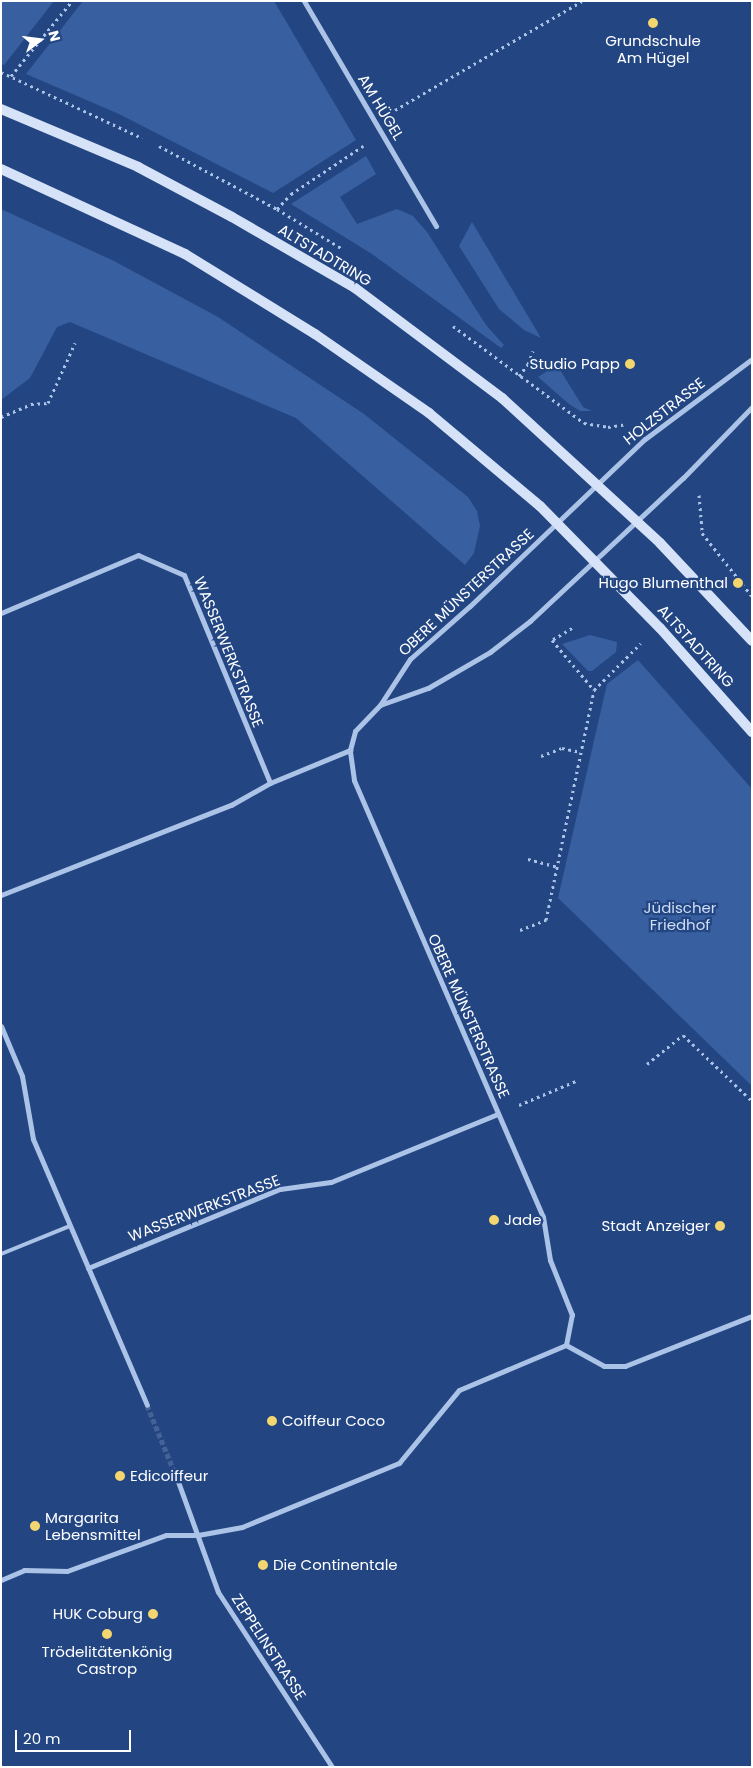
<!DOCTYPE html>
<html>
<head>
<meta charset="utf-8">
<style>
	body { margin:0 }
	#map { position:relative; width:753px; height:1768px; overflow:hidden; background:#234683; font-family:Poppins,sans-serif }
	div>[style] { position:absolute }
	.green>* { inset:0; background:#385fa0 }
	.street-tunnel>* { height:5px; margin-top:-2.5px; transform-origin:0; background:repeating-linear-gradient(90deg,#446296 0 5px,transparent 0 7.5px) }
	.path>* { height:3px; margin-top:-1.5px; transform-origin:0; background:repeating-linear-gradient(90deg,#acc3e8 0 2.5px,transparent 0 6.5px) }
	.lane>* { height:4px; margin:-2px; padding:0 2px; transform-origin:2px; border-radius:2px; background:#acc3e8 }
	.street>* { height:5px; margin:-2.5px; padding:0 2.5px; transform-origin:2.5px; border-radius:2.5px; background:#acc3e8 }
	.secondary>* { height:10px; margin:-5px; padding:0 5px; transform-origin:5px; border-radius:5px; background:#d6e2f7 }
	.dots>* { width:14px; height:14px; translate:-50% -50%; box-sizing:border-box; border:2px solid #234683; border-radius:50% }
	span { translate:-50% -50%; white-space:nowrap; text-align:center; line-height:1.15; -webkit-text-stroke:4.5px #234683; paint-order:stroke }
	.poi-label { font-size:15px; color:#fff }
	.right { translate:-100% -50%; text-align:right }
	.left { translate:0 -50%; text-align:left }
	.street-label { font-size:15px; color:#fff }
	.park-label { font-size:15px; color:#cfdef6 }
	.frame { position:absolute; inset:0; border:2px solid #fff; pointer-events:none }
	.north { position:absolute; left:15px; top:15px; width:50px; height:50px; -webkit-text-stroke:4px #234683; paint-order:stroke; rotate:75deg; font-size:14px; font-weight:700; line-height:20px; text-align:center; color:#fff }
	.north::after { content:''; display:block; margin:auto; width:18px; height:22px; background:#fff; clip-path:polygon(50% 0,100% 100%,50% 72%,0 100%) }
	.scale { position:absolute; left:15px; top:1730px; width:116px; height:22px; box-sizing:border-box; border:2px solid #fff; border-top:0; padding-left:6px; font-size:15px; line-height:18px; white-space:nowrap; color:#fff; -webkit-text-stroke:4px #234683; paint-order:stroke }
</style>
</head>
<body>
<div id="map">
	<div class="green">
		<div style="clip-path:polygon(1px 1px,54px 1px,4px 65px,1px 64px)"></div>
		<div style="clip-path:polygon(83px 1px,274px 1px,356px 140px,273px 193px,119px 114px,26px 74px)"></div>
		<div style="clip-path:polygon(366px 156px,376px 174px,340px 197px,357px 224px,397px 209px,413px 216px,427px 232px,486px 325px,504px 345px,501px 348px,372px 254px,291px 204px)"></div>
		<div style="clip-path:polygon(1px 209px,114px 261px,218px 317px,364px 414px,468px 497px,477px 511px,480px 526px,474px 553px,465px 565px,296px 418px,70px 322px,57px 327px,30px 378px,1px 400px)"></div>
		<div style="clip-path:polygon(472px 222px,541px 338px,524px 330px,499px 309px,459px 246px)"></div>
		<div style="clip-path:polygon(557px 365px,583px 407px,592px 411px,580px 411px,569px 404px,538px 377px)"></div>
		<div style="clip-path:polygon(590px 635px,617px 642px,616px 652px,592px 671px,588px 671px,562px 644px)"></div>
		<div style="clip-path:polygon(638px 660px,752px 789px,752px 1086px,558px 898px,607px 684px)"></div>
	</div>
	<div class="street-tunnel">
		<div style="left:147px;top:1405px;width:77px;rotate:67.8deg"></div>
	</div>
	<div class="path">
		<div style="left:617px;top:2px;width:1px;rotate:-90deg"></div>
		<div style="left:1px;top:72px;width:156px;rotate:25.1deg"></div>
		<div style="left:11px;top:76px;width:97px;rotate:-50.9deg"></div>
		<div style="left:395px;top:110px;width:216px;rotate:-30.2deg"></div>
		<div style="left:159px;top:146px;width:134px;rotate:28.1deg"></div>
		<div style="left:277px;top:209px;width:75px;rotate:31.4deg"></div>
		<div style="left:277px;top:209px;width:21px;rotate:-47deg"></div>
		<div style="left:291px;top:194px;width:87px;rotate:-33.7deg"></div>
		<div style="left:453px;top:326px;width:163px;rotate:36.5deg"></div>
		<div style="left:584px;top:423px;width:24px;rotate:9deg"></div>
		<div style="left:608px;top:427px;width:18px;rotate:-9deg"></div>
		<div style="left:519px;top:376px;width:15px;rotate:-53deg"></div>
		<div style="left:528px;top:364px;width:14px;rotate:-69deg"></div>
		<div style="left:1px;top:417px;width:33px;rotate:-23deg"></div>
		<div style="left:31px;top:404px;width:17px;rotate:-3deg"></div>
		<div style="left:48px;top:403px;width:66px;rotate:-65.8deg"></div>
		<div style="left:699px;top:495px;width:38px;rotate:85deg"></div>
		<div style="left:702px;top:533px;width:80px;rotate:51.6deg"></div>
		<div style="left:572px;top:628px;width:23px;rotate:149deg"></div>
		<div style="left:552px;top:640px;width:65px;rotate:50deg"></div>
		<div style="left:541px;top:756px;width:22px;rotate:-21deg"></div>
		<div style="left:562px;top:748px;width:19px;rotate:12deg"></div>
		<div style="left:528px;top:859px;width:31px;rotate:15deg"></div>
		<div style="left:520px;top:930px;width:28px;rotate:-21deg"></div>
		<div style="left:546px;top:920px;width:235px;rotate:-78.2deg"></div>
		<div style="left:594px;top:690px;width:66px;rotate:-45deg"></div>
		<div style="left:647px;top:1064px;width:46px;rotate:-38.9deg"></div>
		<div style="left:683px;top:1035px;width:95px;rotate:43.7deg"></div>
		<div style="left:519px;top:1105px;width:62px;rotate:-22.8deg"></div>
	</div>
	<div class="lane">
		<div style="left:1px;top:1254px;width:74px;rotate:-22.1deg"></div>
	</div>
	<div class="street">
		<div style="left:304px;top:1px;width:261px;rotate:59.6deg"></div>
		<div style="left:1px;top:613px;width:149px;rotate:-22.9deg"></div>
		<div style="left:138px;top:555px;width:50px;rotate:23.5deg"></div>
		<div style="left:184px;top:575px;width:225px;rotate:67.5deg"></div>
		<div style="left:380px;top:705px;width:51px;rotate:-19.5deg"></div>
		<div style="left:428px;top:688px;width:72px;rotate:-30.1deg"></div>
		<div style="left:490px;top:652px;width:51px;rotate:-37.8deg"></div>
		<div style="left:530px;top:621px;width:209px;rotate:-43.1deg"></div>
		<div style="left:683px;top:478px;width:99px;rotate:-45.8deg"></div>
		<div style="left:1px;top:895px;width:247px;rotate:-21.4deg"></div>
		<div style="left:231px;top:805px;width:45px;rotate:-29.4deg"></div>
		<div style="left:270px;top:783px;width:87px;rotate:-22.4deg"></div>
		<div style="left:1px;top:1026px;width:54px;rotate:67.2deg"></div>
		<div style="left:22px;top:1076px;width:64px;rotate:80.1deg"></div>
		<div style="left:33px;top:1139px;width:289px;rotate:66.8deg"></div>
		<div style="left:88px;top:1268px;width:208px;rotate:-22.4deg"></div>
		<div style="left:280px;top:1189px;width:51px;rotate:-7.8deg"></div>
		<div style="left:331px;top:1182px;width:180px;rotate:-22.2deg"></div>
		<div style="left:566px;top:1345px;width:31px;rotate:-79deg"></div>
		<div style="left:572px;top:1315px;width:59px;rotate:-111.8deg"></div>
		<div style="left:550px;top:1260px;width:44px;rotate:-99.2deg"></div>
		<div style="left:543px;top:1217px;width:476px;rotate:-113.4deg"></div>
		<div style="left:354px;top:780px;width:30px;rotate:-98deg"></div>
		<div style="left:350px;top:750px;width:20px;rotate:-75deg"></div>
		<div style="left:355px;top:731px;width:36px;rotate:-46deg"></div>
		<div style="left:380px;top:705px;width:55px;rotate:-56.9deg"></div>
		<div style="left:410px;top:659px;width:80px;rotate:-41.5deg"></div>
		<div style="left:470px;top:606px;width:242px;rotate:-43.7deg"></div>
		<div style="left:645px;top:439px;width:134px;rotate:-36.8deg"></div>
		<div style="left:176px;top:1476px;width:123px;rotate:70.1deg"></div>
		<div style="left:218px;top:1592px;width:209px;rotate:56.9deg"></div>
		<div style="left:1px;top:1580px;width:25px;rotate:-23deg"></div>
		<div style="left:24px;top:1570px;width:43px;rotate:1.3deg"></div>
		<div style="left:67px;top:1571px;width:105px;rotate:-20deg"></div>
		<div style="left:166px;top:1535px;width:32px"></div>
		<div style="left:198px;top:1535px;width:45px;rotate:-10.3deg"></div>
		<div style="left:242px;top:1527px;width:170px;rotate:-22.2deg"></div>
		<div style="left:399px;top:1463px;width:94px;rotate:-50.6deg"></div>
		<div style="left:459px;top:1390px;width:116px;rotate:-22.8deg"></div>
		<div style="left:566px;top:1345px;width:43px;rotate:28.9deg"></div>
		<div style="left:604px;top:1366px;width:21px"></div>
		<div style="left:625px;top:1366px;width:136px;rotate:-21.5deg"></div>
	</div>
	<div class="secondary">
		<div style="left:1px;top:109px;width:149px;rotate:22.9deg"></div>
		<div style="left:138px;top:167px;width:106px;rotate:28deg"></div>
		<div style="left:232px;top:217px;width:142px;rotate:30deg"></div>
		<div style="left:355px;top:288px;width:184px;rotate:36.8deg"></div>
		<div style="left:502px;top:398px;width:214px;rotate:42.5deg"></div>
		<div style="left:660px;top:543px;width:134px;rotate:46.8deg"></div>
		<div style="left:1px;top:169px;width:203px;rotate:24.8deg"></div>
		<div style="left:185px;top:254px;width:153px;rotate:31.6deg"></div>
		<div style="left:315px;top:334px;width:139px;rotate:34.7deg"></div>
		<div style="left:429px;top:413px;width:145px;rotate:40deg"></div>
		<div style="left:540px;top:506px;width:171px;rotate:45.5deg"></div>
		<div style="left:660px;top:628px;width:139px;rotate:48.5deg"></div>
	</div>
	<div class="dots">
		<div style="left:653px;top:23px;background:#f3d66f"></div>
		<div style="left:630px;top:364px;background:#f3d66f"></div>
		<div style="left:738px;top:583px;background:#f3d66f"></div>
		<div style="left:494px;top:1220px;background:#f3d66f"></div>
		<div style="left:720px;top:1226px;background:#f3d66f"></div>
		<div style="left:272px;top:1421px;background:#f3d66f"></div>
		<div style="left:120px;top:1476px;background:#f3d66f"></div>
		<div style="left:35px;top:1526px;background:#f3d66f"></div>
		<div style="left:263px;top:1565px;background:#f3d66f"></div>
		<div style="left:153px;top:1614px;background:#f3d66f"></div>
		<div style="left:107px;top:1634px;background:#f3d66f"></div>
	</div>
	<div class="poi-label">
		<span style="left:653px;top:49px">Grundschule<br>Am Hügel</span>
		<span class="right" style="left:620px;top:364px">Studio Papp</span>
		<span class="right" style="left:728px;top:583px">Hugo Blumenthal</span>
		<span class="left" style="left:504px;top:1220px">Jade</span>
		<span class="right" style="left:710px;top:1226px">Stadt Anzeiger</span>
		<span class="left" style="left:282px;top:1421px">Coiffeur Coco</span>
		<span class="left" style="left:130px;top:1476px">Edicoiffeur</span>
		<span class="left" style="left:45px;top:1526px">Margarita<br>Lebensmittel</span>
		<span class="left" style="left:273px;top:1565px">Die Continentale</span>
		<span class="right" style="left:143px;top:1614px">HUK Coburg</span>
		<span style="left:107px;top:1660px">Trödelitätenkönig<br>Castrop</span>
	</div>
	<div class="street-label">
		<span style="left:381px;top:107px;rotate:59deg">AM HÜGEL</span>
		<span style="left:325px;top:255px;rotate:31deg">ALTSTADTRING</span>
		<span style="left:664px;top:411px;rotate:-38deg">HOLZSTRASSE</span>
		<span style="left:466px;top:592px;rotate:-43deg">OBERE MÜNSTERSTRASSE</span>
		<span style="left:696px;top:646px;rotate:48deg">ALTSTADTRING</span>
		<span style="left:229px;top:652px;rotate:68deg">WASSERWERKSTRASSE</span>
		<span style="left:469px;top:1016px;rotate:66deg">OBERE MÜNSTERSTRASSE</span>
		<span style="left:204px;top:1208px;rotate:-21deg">WASSERWERKSTRASSE</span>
		<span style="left:269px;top:1647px;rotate:57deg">ZEPPELINSTRASSE</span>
	</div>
	<div class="park-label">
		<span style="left:680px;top:916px">Jüdischer<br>Friedhof</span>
	</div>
	<div class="frame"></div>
	<div class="north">N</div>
	<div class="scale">20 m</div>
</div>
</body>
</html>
